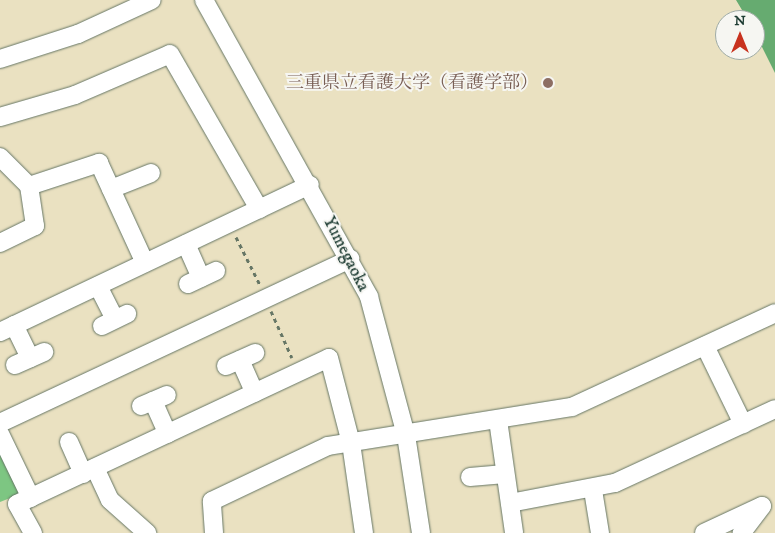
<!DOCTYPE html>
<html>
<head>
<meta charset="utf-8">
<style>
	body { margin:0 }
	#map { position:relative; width:775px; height:533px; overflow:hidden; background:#eae1c1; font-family:"IM FELL DW Pica","Noto Serif JP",serif }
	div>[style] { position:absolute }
	.green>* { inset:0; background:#7dc682 }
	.forest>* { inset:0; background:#66ab70 }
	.path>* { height:3px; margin-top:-1.5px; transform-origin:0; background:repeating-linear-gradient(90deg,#667665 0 4px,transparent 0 8px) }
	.roads { filter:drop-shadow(0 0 1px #667665) drop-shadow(0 0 1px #667665) }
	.minor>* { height:18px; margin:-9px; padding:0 9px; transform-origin:9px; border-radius:9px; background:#fff }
	.dots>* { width:14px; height:14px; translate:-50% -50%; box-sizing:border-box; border:2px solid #f6f6f2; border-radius:50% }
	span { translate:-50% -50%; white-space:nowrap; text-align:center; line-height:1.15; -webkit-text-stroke:4px #f6f6f2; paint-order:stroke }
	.education-label { font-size:18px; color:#785e54 }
	.right { translate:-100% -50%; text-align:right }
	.street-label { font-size:18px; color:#1f3d34 }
	.north { position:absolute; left:715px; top:10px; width:50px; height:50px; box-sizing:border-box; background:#f6f6f2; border:1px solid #a0aca6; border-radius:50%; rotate:0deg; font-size:14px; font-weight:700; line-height:20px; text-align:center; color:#1f3d34 }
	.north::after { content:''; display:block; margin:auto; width:18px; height:22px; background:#c8321e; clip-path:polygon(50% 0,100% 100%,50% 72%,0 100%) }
</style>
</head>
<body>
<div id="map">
	<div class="green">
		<div style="clip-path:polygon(0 445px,23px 493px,0 502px)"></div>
	</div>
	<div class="forest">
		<div style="clip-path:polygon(736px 0,775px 0,775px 73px,755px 33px,755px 20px,748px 20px)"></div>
	</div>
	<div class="path">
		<div style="left:236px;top:237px;width:54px;rotate:63.4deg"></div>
		<div style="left:271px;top:311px;width:51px;rotate:65.9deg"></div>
	</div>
	<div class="roads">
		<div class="minor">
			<div style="left:204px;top:0;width:340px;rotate:60.9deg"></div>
			<div style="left:369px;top:297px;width:143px;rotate:75deg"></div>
			<div style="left:406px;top:435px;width:99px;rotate:81.3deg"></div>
			<div style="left:0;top:59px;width:82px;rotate:-17.8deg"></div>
			<div style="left:78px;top:34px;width:81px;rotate:-24.7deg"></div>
			<div style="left:0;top:117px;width:78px;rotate:-16.3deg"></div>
			<div style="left:75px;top:95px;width:103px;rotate:-23.3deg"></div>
			<div style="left:170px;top:54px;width:179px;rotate:60.1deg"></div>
			<div style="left:0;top:157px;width:41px;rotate:45deg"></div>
			<div style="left:29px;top:186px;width:74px;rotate:-18.2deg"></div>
			<div style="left:99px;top:163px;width:110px;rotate:65.3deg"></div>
			<div style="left:111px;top:189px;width:43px;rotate:-21.8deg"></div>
			<div style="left:0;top:243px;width:39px;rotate:-26deg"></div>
			<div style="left:35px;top:226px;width:40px;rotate:-98.5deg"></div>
			<div style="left:186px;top:244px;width:37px;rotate:66deg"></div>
			<div style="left:188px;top:284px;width:31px;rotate:-25deg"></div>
			<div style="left:98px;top:286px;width:37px;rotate:63deg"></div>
			<div style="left:14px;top:325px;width:37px;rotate:64deg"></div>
			<div style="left:102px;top:326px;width:28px;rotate:-26deg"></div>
			<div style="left:0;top:332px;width:343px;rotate:-25.4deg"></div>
			<div style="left:705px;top:346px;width:87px;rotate:64deg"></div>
			<div style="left:240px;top:360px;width:36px;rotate:66deg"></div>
			<div style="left:15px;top:365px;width:32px;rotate:-24deg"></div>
			<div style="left:226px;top:366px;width:32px;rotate:-24deg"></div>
			<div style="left:153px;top:401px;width:36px;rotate:66deg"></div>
			<div style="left:141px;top:406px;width:28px;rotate:-23deg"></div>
			<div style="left:498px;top:420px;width:114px;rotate:81.9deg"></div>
			<div style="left:0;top:423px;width:387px;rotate:-25.1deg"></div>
			<div style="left:0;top:434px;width:71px;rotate:64.2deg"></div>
			<div style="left:69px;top:442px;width:35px;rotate:66deg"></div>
			<div style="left:95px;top:468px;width:35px;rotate:65deg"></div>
			<div style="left:110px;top:500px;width:50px;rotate:41.7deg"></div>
			<div style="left:470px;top:477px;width:35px;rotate:-5deg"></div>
			<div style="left:593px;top:490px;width:44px;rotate:80.8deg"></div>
			<div style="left:510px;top:503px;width:107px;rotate:-10.8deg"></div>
			<div style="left:615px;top:483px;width:176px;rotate:-24.8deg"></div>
			<div style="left:33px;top:533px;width:33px;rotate:-119deg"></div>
			<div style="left:17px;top:504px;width:344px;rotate:-25.1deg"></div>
			<div style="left:329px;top:358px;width:88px;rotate:75.5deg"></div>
			<div style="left:351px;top:443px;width:91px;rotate:81.8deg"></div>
			<div style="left:214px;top:533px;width:32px;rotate:-94deg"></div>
			<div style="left:212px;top:501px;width:128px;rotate:-25.4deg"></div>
			<div style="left:328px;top:446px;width:247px;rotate:-9.1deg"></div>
			<div style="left:572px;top:407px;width:224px;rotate:-24.8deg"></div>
			<div style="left:704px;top:533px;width:64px;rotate:-25deg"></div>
			<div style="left:762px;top:506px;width:34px;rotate:127deg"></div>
		</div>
	</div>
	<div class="dots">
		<div style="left:548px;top:83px;background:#8d6e63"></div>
	</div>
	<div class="education-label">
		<span class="right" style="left:538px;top:83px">三重県立看護大学（看護学部）</span>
	</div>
	<div class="street-label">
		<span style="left:346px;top:254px;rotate:63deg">Yumegaoka</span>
	</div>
	<div class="north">N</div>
</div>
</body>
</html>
